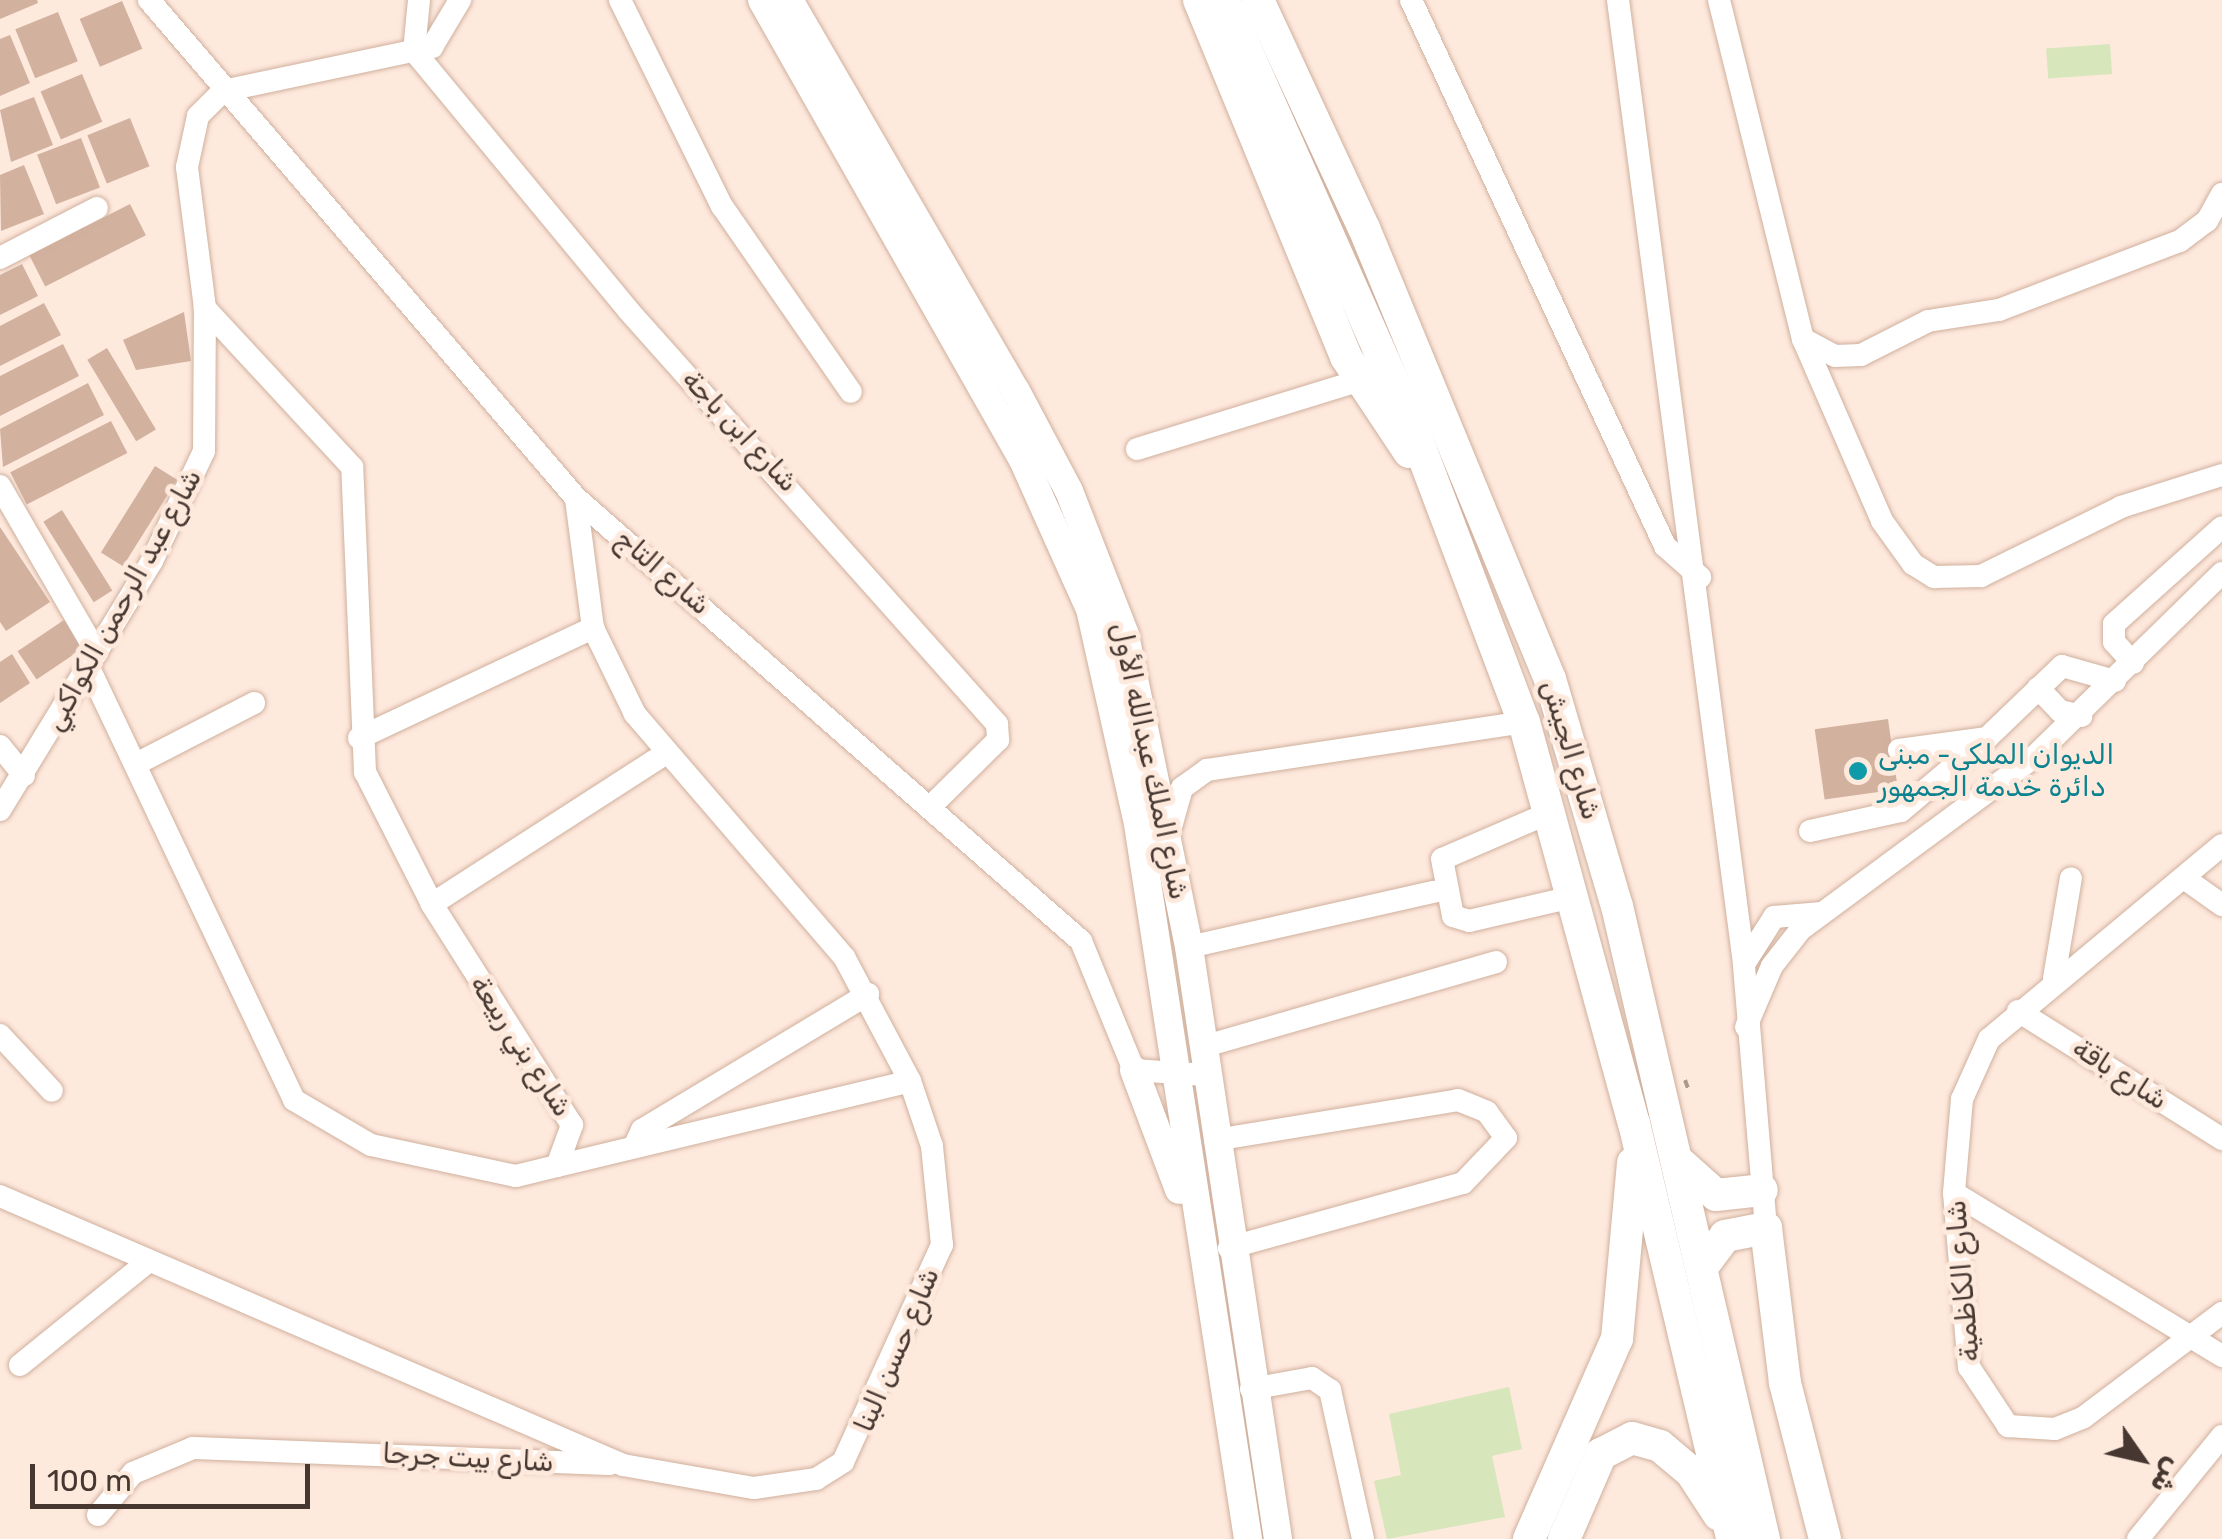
<!DOCTYPE html>
<html>
<head>
<meta charset="utf-8">
<style>
	body { margin:0 }
	#map { position:relative; width:2222px; height:1539px; overflow:hidden; background:#fee9dd; font-family:Rubik,Cairo,sans-serif }
	div>[style] { position:absolute }
	.green>* { inset:0; background:#d7e6bb; transform-origin:0 0 }
	.building>* { inset:0; background:#d2b19f; transform-origin:0 0 }
	.path>* { height:4px; margin-top:-2px; transform-origin:0; background:repeating-linear-gradient(90deg,#ab998f 0 8px,transparent 0 16px) }
	.roads { filter:drop-shadow(0 0 2px #d0b09d) drop-shadow(0 0 2px #d0b09d) }
	.minor>* { height:22px; margin:-11px; padding:0 11px; transform-origin:11px; border-radius:11px; background:#fff }
	.major>* { height:28px; margin:-14px; padding:0 14px; transform-origin:14px; border-radius:14px; background:#fff }
	.highway>* { height:32px; margin:-16px; padding:0 16px; transform-origin:16px; border-radius:16px; background:#fff }
	.dots>* { width:28px; height:28px; translate:-50% -50%; box-sizing:border-box; border:5px solid #fee9dd; border-radius:50% }
	span { translate:-50% -50%; white-space:nowrap; text-align:center; line-height:1.15; -webkit-text-stroke:10px #fee9dd; paint-order:stroke }
	.street-label { font-size:28px; color:#463831 }
	.culture-label { font-size:28px; color:#0d838f }
	.left { translate:0 -50%; text-align:left }
	.north { position:absolute; left:2092px; top:1409px; width:100px; height:100px; -webkit-text-stroke:8px #fee9dd; paint-order:stroke; rotate:124deg; font-size:28px; font-weight:700; line-height:40px; text-align:center; color:#463831 }
	.north::after { content:''; display:block; margin:auto; width:35px; height:45px; background:#463831; clip-path:polygon(50% 0,100% 100%,50% 72%,0 100%) }
	.scale { position:absolute; left:30px; top:1464px; width:280px; height:45px; box-sizing:border-box; border:5px solid #463831; border-top:0; padding-left:12px; font-size:30px; line-height:35px; white-space:nowrap; color:#463831; -webkit-text-stroke:8px #fee9dd; paint-order:stroke }
</style>
</head>
<body>
<div id="map">
	<div class="green">
		<div style="left:2110px;top:44px;width:30px;height:64px;rotate:86deg"></div>
		<div style="clip-path:polygon(1509px 1387px,1522px 1449px,1492px 1456px,1505px 1517px,1387px 1539px,1374px 1481px,1401px 1475px,1389px 1414px)"></div>
	</div>
	<div class="building">
		<div style="clip-path:polygon(0 0,37px 0,38px 3px,0 19px)"></div>
		<div style="left:122px;top:1px;width:52px;height:46px;rotate:67deg"></div>
		<div style="left:58px;top:12px;width:53px;height:46px;rotate:68deg"></div>
		<div style="clip-path:polygon(10px 35px,30px 83px,0 96px,0 39px)"></div>
		<div style="left:82px;top:74px;width:52px;height:45px;rotate:67deg"></div>
		<div style="clip-path:polygon(34px 97px,53px 145px,11px 162px,0 110px)"></div>
		<div style="left:130px;top:118px;width:52px;height:46px;rotate:68deg"></div>
		<div style="left:81px;top:138px;width:53px;height:47px;rotate:69deg"></div>
		<div style="clip-path:polygon(24px 165px,44px 214px,1px 231px,0 175px)"></div>
		<div style="left:130px;top:204px;width:35px;height:113px;rotate:63deg"></div>
		<div style="clip-path:polygon(22px 264px,38px 296px,0 315px,0 275px)"></div>
		<div style="clip-path:polygon(44px 303px,61px 335px,0 366px,0 326px)"></div>
		<div style="clip-path:polygon(184px 312px,191px 361px,136px 370px,123px 340px)"></div>
		<div style="clip-path:polygon(63px 344px,79px 376px,0 416px,0 376px)"></div>
		<div style="left:107px;top:348px;width:95px;height:23px;rotate:59deg"></div>
		<div style="clip-path:polygon(88px 383px,104px 415px,3px 467px,0 429px)"></div>
		<div style="left:111px;top:421px;width:36px;height:113px;rotate:63deg"></div>
		<div style="left:155px;top:466px;width:26px;height:102px;rotate:32deg"></div>
		<div style="left:62px;top:510px;width:95px;height:22px;rotate:58deg"></div>
		<div style="clip-path:polygon(0 527px,50px 602px,6px 631px,0 622px)"></div>
		<div style="left:64px;top:620px;width:34px;height:56px;rotate:56deg"></div>
		<div style="clip-path:polygon(12px 654px,30px 683px,0 703px,0 662px)"></div>
		<div style="left:1888px;top:719px;width:71px;height:74px;rotate:82deg"></div>
	</div>
	<div class="path">
		<div style="left:1685px;top:1080px;width:15px;rotate:70deg"></div>
	</div>
	<div class="roads">
		<div class="minor">
			<div style="left:149px;top:0;width:656px;rotate:49.39deg"></div>
			<div style="left:576px;top:498px;width:672px;rotate:41.26deg"></div>
			<div style="left:1081px;top:941px;width:139px;rotate:67.7deg"></div>
			<div style="left:1134px;top:1070px;width:72px;rotate:4deg"></div>
			<div style="left:620px;top:0;width:230px;rotate:63.7deg"></div>
			<div style="left:722px;top:206px;width:226px;rotate:55.3deg"></div>
			<div style="left:1411px;top:0;width:602px;rotate:65.05deg"></div>
			<div style="left:1665px;top:546px;width:47px;rotate:41.5deg"></div>
			<div style="left:1618px;top:0;width:972px;rotate:82.55deg"></div>
			<div style="left:1719px;top:0;width:349px;rotate:76.1deg"></div>
			<div style="left:1803px;top:339px;width:198px;rotate:66.5deg"></div>
			<div style="left:1882px;top:521px;width:53px;rotate:54.2deg"></div>
			<div style="left:1913px;top:564px;width:25px;rotate:32deg"></div>
			<div style="left:1934px;top:577px;width:47px;rotate:-1.2deg"></div>
			<div style="left:1981px;top:576px;width:156px;rotate:-26.2deg"></div>
			<div style="left:2121px;top:507px;width:106px;rotate:-17.6deg"></div>
			<div style="left:414px;top:51px;width:336px;rotate:50.4deg"></div>
			<div style="left:628px;top:310px;width:555px;rotate:48.29deg"></div>
			<div style="left:997px;top:724px;width:16px;rotate:86deg"></div>
			<div style="left:998px;top:740px;width:94px;rotate:135.4deg"></div>
			<div style="left:414px;top:51px;width:51px;rotate:-84.4deg"></div>
			<div style="left:0;top:258px;width:109px;rotate:-27.3deg"></div>
			<div style="left:1803px;top:339px;width:36px;rotate:28deg"></div>
			<div style="left:1835px;top:356px;width:26px;rotate:-2deg"></div>
			<div style="left:1861px;top:355px;width:75px;rotate:-26.9deg"></div>
			<div style="left:1928px;top:321px;width:72px;rotate:-8.8deg"></div>
			<div style="left:1999px;top:310px;width:194px;rotate:-20.9deg"></div>
			<div style="left:2180px;top:241px;width:34px;rotate:-37deg"></div>
			<div style="left:2207px;top:221px;width:31px;rotate:-61deg"></div>
			<div style="left:1137px;top:449px;width:231px;rotate:-17.1deg"></div>
			<div style="left:0;top:486px;width:193px;rotate:59.9deg"></div>
			<div style="left:2133px;top:663px;width:28px;rotate:-132deg"></div>
			<div style="left:2114px;top:642px;width:18px;rotate:-90deg"></div>
			<div style="left:2114px;top:624px;width:145px;rotate:-41.9deg"></div>
			<div style="left:89px;top:668px;width:478px;rotate:64.6deg"></div>
			<div style="left:294px;top:1100px;width:89px;rotate:30.3deg"></div>
			<div style="left:371px;top:1145px;width:148px;rotate:12.1deg"></div>
			<div style="left:516px;top:1176px;width:42px;rotate:-13.7deg"></div>
			<div style="left:557px;top:1166px;width:44px;rotate:-69.9deg"></div>
			<div style="left:572px;top:1125px;width:262px;rotate:-122.4deg"></div>
			<div style="left:432px;top:904px;width:148px;rotate:-116.9deg"></div>
			<div style="left:365px;top:772px;width:305px;rotate:-92.4deg"></div>
			<div style="left:352px;top:467px;width:217px;rotate:-132.8deg"></div>
			<div style="left:2038px;top:688px;width:32px;rotate:46deg"></div>
			<div style="left:2060px;top:711px;width:22px;rotate:13deg"></div>
			<div style="left:359px;top:738px;width:259px;rotate:-25.2deg"></div>
			<div style="left:0;top:746px;width:38px;rotate:51deg"></div>
			<div style="left:1899px;top:750px;width:89px;rotate:-7.8deg"></div>
			<div style="left:1987px;top:738px;width:104px;rotate:-43.8deg"></div>
			<div style="left:2062px;top:666px;width:55px;rotate:15.8deg"></div>
			<div style="left:136px;top:764px;width:133px;rotate:-27.3deg"></div>
			<div style="left:0;top:810px;width:292px;rotate:-58.6deg"></div>
			<div style="left:152px;top:561px;width:122px;rotate:-64.7deg"></div>
			<div style="left:204px;top:451px;width:143px;rotate:-89.6deg"></div>
			<div style="left:205px;top:308px;width:142px;rotate:-97.3deg"></div>
			<div style="left:187px;top:167px;width:52px;rotate:-77.8deg"></div>
			<div style="left:198px;top:116px;width:35px;rotate:-45deg"></div>
			<div style="left:223px;top:91px;width:214px;rotate:-11.9deg"></div>
			<div style="left:432px;top:47px;width:55px;rotate:-59.2deg"></div>
			<div style="left:1549px;top:813px;width:116px;rotate:156.7deg"></div>
			<div style="left:1442px;top:859px;width:58px;rotate:79.1deg"></div>
			<div style="left:1453px;top:916px;width:17px;rotate:17deg"></div>
			<div style="left:1469px;top:921px;width:106px;rotate:-13.1deg"></div>
			<div style="left:1810px;top:831px;width:93px;rotate:-12.4deg"></div>
			<div style="left:1901px;top:811px;width:113px;rotate:-40.3deg"></div>
			<div style="left:1169px;top:834px;width:48px;rotate:-74.2deg"></div>
			<div style="left:1182px;top:788px;width:31px;rotate:-36deg"></div>
			<div style="left:1207px;top:770px;width:321px;rotate:-8.6deg"></div>
			<div style="left:2222px;top:845px;width:303px;rotate:140.2deg"></div>
			<div style="left:1989px;top:1039px;width:66px;rotate:114.2deg"></div>
			<div style="left:1962px;top:1099px;width:94px;rotate:94.9deg"></div>
			<div style="left:1954px;top:1193px;width:175px;rotate:85.1deg"></div>
			<div style="left:1969px;top:1367px;width:71px;rotate:56.5deg"></div>
			<div style="left:2008px;top:1426px;width:47px;rotate:3.7deg"></div>
			<div style="left:2055px;top:1429px;width:31px;rotate:-22deg"></div>
			<div style="left:2084px;top:1417px;width:173px;rotate:-37deg"></div>
			<div style="left:2184px;top:878px;width:47px;rotate:35.4deg"></div>
			<div style="left:432px;top:904px;width:277px;rotate:-32.8deg"></div>
			<div style="left:1189px;top:947px;width:251px;rotate:-12.7deg"></div>
			<div style="left:2054px;top:978px;width:101px;rotate:-80.4deg"></div>
			<div style="left:2018px;top:1011px;width:241px;rotate:32.1deg"></div>
			<div style="left:1746px;top:1027px;width:66px;rotate:-66.9deg"></div>
			<div style="left:1772px;top:966px;width:47px;rotate:-51.9deg"></div>
			<div style="left:1801px;top:929px;width:290px;rotate:-36.4deg"></div>
			<div style="left:2034px;top:757px;width:263px;rotate:-44.4deg"></div>
			<div style="left:0;top:1035px;width:76px;rotate:47.1deg"></div>
			<div style="left:1202px;top:1047px;width:306px;rotate:-16.1deg"></div>
			<div style="left:1215px;top:1140px;width:246px;rotate:-9.3deg"></div>
			<div style="left:1458px;top:1100px;width:31px;rotate:22deg"></div>
			<div style="left:1487px;top:1112px;width:32px;rotate:54deg"></div>
			<div style="left:1506px;top:1138px;width:62px;rotate:133.7deg"></div>
			<div style="left:1463px;top:1183px;width:243px;rotate:164.5deg"></div>
			<div style="left:634px;top:1147px;width:19px;rotate:-65deg"></div>
			<div style="left:642px;top:1130px;width:264px;rotate:-31deg"></div>
			<div style="left:557px;top:1166px;width:363px;rotate:-13.5deg"></div>
			<div style="left:1954px;top:1193px;width:314px;rotate:31.3deg"></div>
			<div style="left:0;top:1196px;width:679px;rotate:23.35deg"></div>
			<div style="left:623px;top:1465px;width:133px;rotate:10deg"></div>
			<div style="left:754px;top:1488px;width:63px;rotate:-8.3deg"></div>
			<div style="left:816px;top:1479px;width:32px;rotate:-32deg"></div>
			<div style="left:843px;top:1462px;width:239px;rotate:-65.5deg"></div>
			<div style="left:942px;top:1245px;width:100px;rotate:-95.8deg"></div>
			<div style="left:932px;top:1146px;width:69px;rotate:-108.7deg"></div>
			<div style="left:910px;top:1081px;width:140px;rotate:-118deg"></div>
			<div style="left:844px;top:957px;width:321px;rotate:-130.7deg"></div>
			<div style="left:635px;top:714px;width:96px;rotate:-116deg"></div>
			<div style="left:593px;top:628px;width:131px;rotate:-97.5deg"></div>
			<div style="left:1766px;top:1228px;width:265px;rotate:-94.8deg"></div>
			<div style="left:1744px;top:964px;width:56px;rotate:-57.4deg"></div>
			<div style="left:1774px;top:917px;width:48px;rotate:-4.8deg"></div>
			<div style="left:20px;top:1365px;width:159px;rotate:-38.9deg"></div>
			<div style="left:1251px;top:1389px;width:62px;rotate:-10.2deg"></div>
			<div style="left:1312px;top:1378px;width:22px;rotate:34deg"></div>
			<div style="left:1330px;top:1390px;width:153px;rotate:77.5deg"></div>
			<div style="left:98px;top:1515px;width:55px;rotate:-50.2deg"></div>
			<div style="left:133px;top:1473px;width:65px;rotate:-22.6deg"></div>
			<div style="left:193px;top:1448px;width:417px;rotate:2.2deg"></div>
			<div style="left:2138px;top:1539px;width:133px;rotate:-50.8deg"></div>
		</div>
		<div class="major">
			<div style="left:762px;top:0;width:529px;rotate:60.43deg"></div>
			<div style="left:1023px;top:460px;width:163px;rotate:65.8deg"></div>
			<div style="left:1090px;top:609px;width:220px;rotate:77.4deg"></div>
			<div style="left:1138px;top:824px;width:723px;rotate:81.25deg"></div>
			<div style="left:789px;top:0;width:452px;rotate:59.9deg"></div>
			<div style="left:1016px;top:391px;width:113px;rotate:62.1deg"></div>
			<div style="left:1069px;top:491px;width:155px;rotate:68.7deg"></div>
			<div style="left:1125px;top:635px;width:318px;rotate:78.4deg"></div>
			<div style="left:1189px;top:947px;width:599px;rotate:81.45deg"></div>
			<div style="left:1134px;top:1070px;width:128px;rotate:69.4deg"></div>
		</div>
		<div class="highway">
			<div style="left:1199px;top:0;width:386px;rotate:67.6deg"></div>
			<div style="left:1346px;top:357px;width:114px;rotate:56.4deg"></div>
			<div style="left:1224px;top:0;width:452px;rotate:66.1deg"></div>
			<div style="left:1407px;top:413px;width:330px;rotate:69.3deg"></div>
			<div style="left:1524px;top:722px;width:416px;rotate:74.7deg"></div>
			<div style="left:1634px;top:1123px;width:427px;rotate:76.7deg"></div>
			<div style="left:1258px;top:0;width:251px;rotate:65.1deg"></div>
			<div style="left:1364px;top:228px;width:488px;rotate:67.6deg"></div>
			<div style="left:1550px;top:679px;width:237px;rotate:73.6deg"></div>
			<div style="left:1617px;top:906px;width:650px;rotate:76.93deg"></div>
			<div style="left:1680px;top:1163px;width:48px;rotate:41.6deg"></div>
			<div style="left:1716px;top:1195px;width:46px;rotate:-6.2deg"></div>
			<div style="left:1702px;top:1267px;width:39px;rotate:-53deg"></div>
			<div style="left:1725px;top:1236px;width:42px;rotate:-11deg"></div>
			<div style="left:1766px;top:1228px;width:156px;rotate:83deg"></div>
			<div style="left:1785px;top:1383px;width:161px;rotate:75.6deg"></div>
			<div style="left:1529px;top:1539px;width:219px;rotate:-66.3deg"></div>
			<div style="left:1617px;top:1339px;width:177px;rotate:-84.8deg"></div>
			<div style="left:1564px;top:1539px;width:93px;rotate:-66.5deg"></div>
			<div style="left:1601px;top:1454px;width:35px;rotate:-27deg"></div>
			<div style="left:1632px;top:1438px;width:29px;rotate:16deg"></div>
			<div style="left:1660px;top:1446px;width:40px;rotate:40deg"></div>
			<div style="left:1691px;top:1472px;width:51px;rotate:56.9deg"></div>
		</div>
	</div>
	<div class="dots">
		<div style="left:1858px;top:771px;background:#0f9aa8"></div>
	</div>
	<div class="street-label">
		<span style="left:740px;top:431px;rotate:47deg">شارع ابن باجة</span>
		<span style="left:663px;top:572px;rotate:41deg">شارع التاج</span>
		<span style="left:123px;top:600px;rotate:-61deg">شارع عبد الرحمن الكواكبي</span>
		<span style="left:1571px;top:750px;rotate:73deg">شارع الجيش</span>
		<span style="left:1150px;top:761px;rotate:78deg">شارع الملك عبدالله الأول</span>
		<span style="left:521px;top:1046px;rotate:57deg">شارع بني ربيعة</span>
		<span style="left:2120px;top:1074px;rotate:33deg">شارع باقة</span>
		<span style="left:1963px;top:1281px;rotate:-95deg">شارع الكاظمية</span>
		<span style="left:897px;top:1350px;rotate:-67deg">شارع حسن البنا</span>
		<span style="left:468px;top:1458px;rotate:3deg">شارع بيت جرجا</span>
	</div>
	<div class="culture-label">
		<span class="left" style="left:1878px;top:771px">الديوان الملكي- مبنى<br>دائرة خدمة الجمهور</span>
	</div>
	<div class="north">ش</div>
	<div class="scale">100 m</div>
</div>
</body>
</html>
